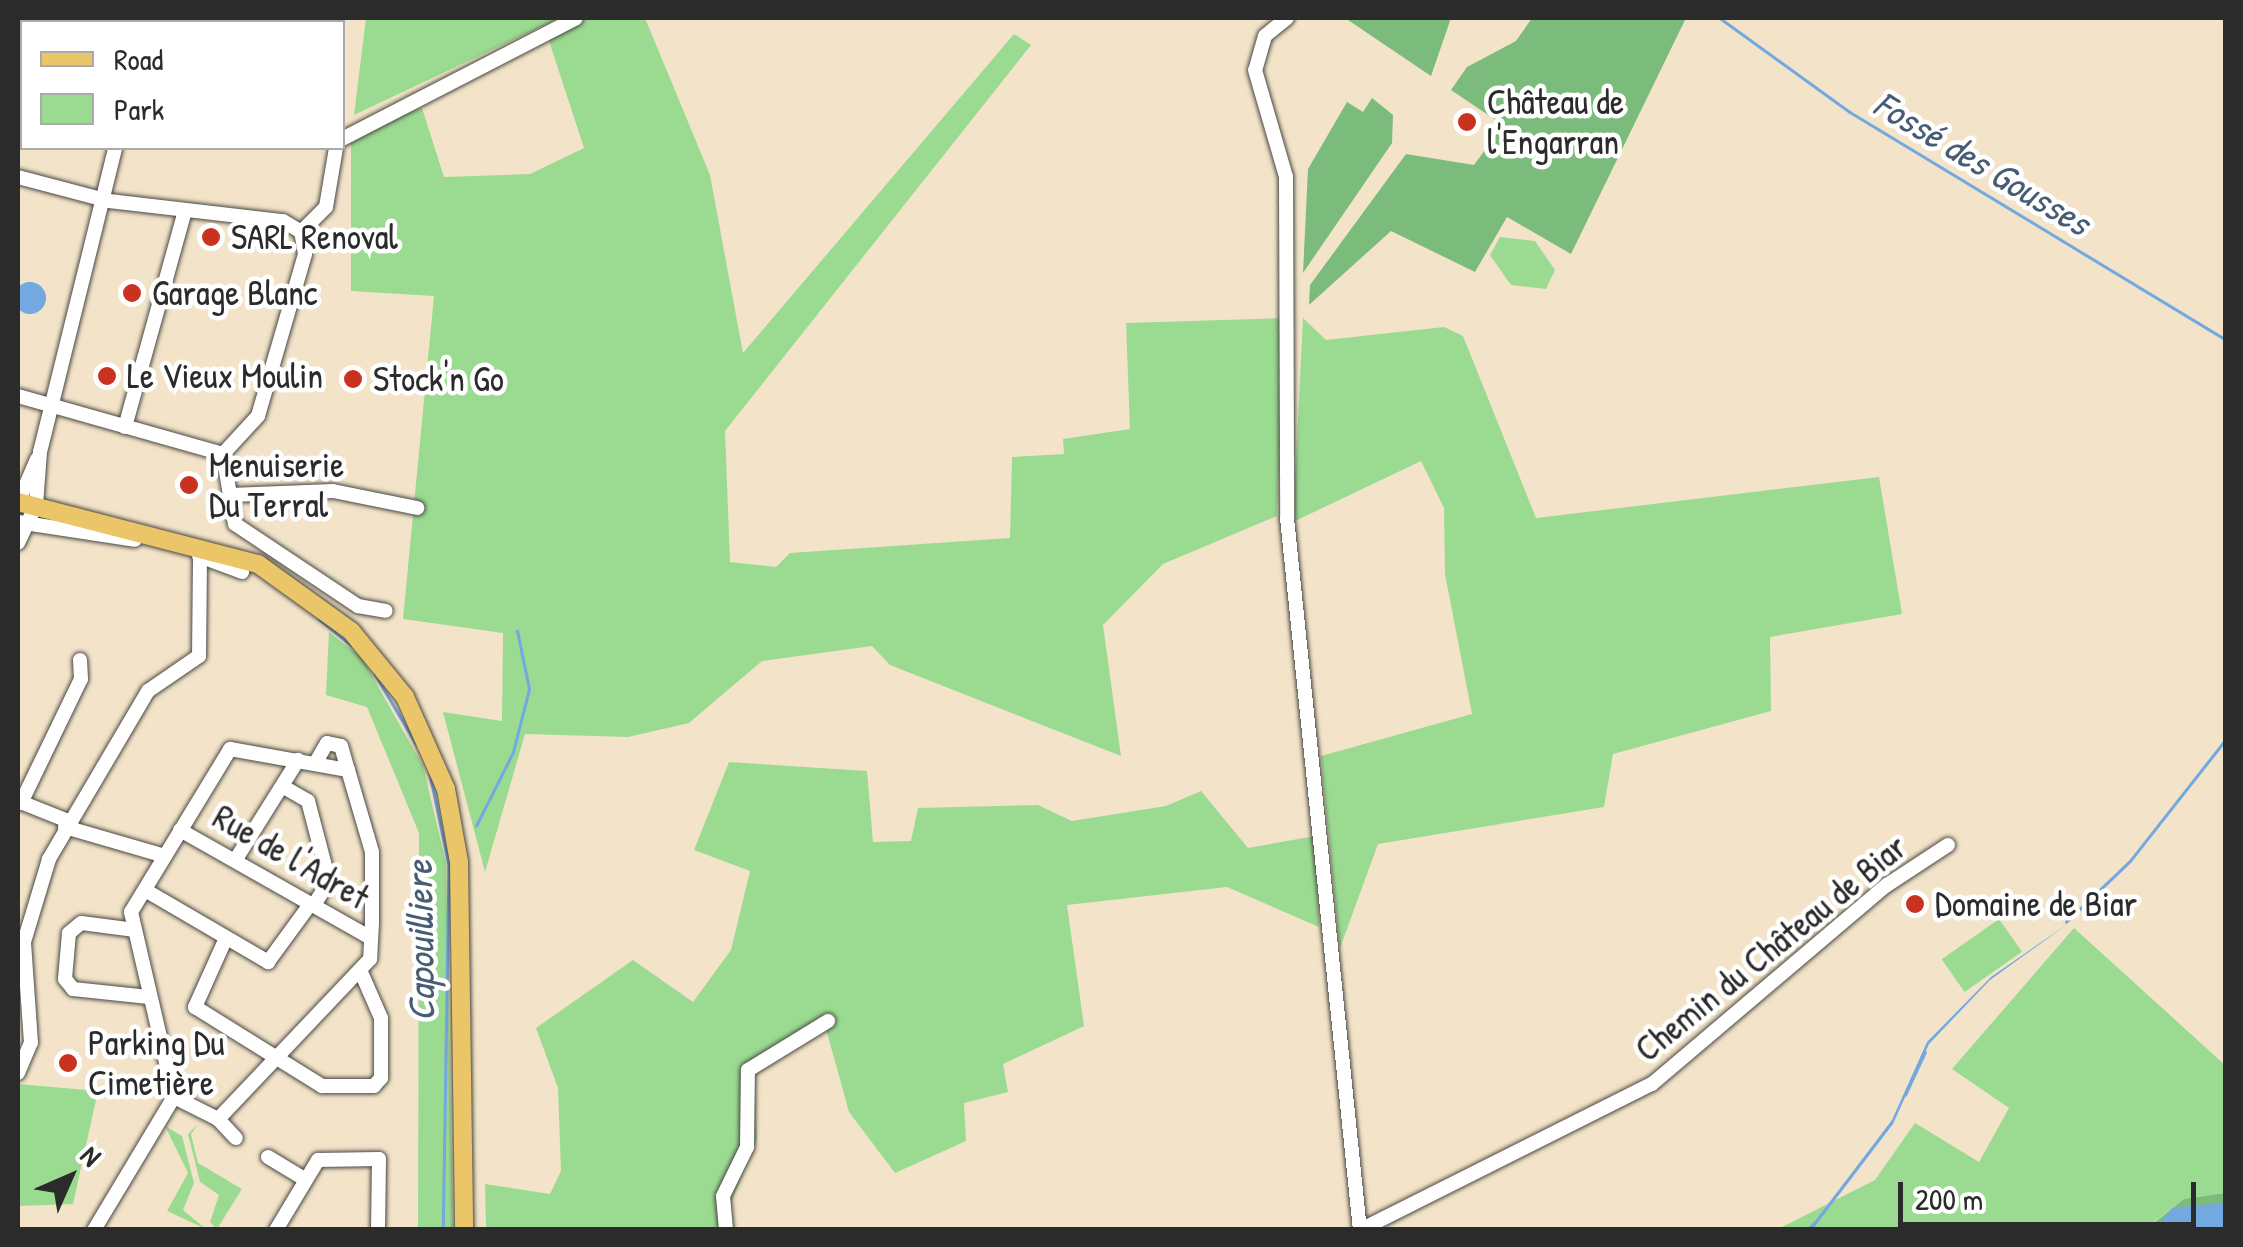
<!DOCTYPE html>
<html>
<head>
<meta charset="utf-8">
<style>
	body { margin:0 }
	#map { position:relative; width:2243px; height:1247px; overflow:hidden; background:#f3e4c9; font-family:"Patrick Hand",sans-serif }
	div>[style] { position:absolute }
	.green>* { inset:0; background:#9adb91; transform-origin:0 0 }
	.forest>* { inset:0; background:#7bbb7b }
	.water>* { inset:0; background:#73a8e0 }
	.round { border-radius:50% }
	.stream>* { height:2.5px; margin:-1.25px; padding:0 1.25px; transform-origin:1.25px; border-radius:1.25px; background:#73a8e0 }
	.roads { filter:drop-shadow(0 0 2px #494743) drop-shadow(0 0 2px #494743) }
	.minor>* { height:14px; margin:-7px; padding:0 7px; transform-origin:7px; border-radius:7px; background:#fff }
	.major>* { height:18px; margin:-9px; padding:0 9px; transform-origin:9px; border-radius:9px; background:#ebc669 }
	.dots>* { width:28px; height:28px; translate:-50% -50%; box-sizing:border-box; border:5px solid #fff; border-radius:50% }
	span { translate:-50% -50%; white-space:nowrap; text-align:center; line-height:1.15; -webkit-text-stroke:9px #fff; paint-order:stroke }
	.poi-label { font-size:35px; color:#2b2b2b }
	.left { translate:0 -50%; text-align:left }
	.street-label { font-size:35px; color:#2b2b2b }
	.water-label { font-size:38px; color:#485d73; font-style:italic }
	.frame { position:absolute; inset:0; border:20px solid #2b2b2b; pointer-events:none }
	.legend { position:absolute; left:20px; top:20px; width:325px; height:130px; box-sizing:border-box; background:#fff; border:2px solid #aaa; margin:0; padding:12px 18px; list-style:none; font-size:30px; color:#2b2b2b }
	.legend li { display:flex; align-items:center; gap:20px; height:50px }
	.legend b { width:50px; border:2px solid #aaa }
	.north { position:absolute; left:20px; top:1127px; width:100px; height:100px; -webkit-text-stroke:8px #fff; paint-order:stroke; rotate:45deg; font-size:28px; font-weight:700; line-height:40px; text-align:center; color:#2b2b2b }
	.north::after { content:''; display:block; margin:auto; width:35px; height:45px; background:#2b2b2b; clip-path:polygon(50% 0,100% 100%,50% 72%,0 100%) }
	.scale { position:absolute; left:1898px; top:1182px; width:298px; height:45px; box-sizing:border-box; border:5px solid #2b2b2b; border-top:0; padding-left:12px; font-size:30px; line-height:35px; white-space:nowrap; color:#2b2b2b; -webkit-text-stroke:8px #fff; paint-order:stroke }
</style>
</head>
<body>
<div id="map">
	<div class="green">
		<div style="clip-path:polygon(366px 18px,559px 18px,354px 115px)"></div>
		<div style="clip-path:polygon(586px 18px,645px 18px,710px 175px,743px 353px,1014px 34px,1031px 45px,725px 431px,730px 562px,776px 567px,790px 553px,1010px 538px,1012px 457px,1064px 454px,1063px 439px,1130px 429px,1126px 323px,1284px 318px,1277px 516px,1163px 564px,1103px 625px,1121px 756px,890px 665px,872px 646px,762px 661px,689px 723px,628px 737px,525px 734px,485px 872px,443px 712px,502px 721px,503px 633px,403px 619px,434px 296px,351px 291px,351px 134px,422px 108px,444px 177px,530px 174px,584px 148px,548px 38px)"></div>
		<div style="clip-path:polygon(1500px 237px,1535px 241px,1555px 270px,1546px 289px,1511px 285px,1490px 255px)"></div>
		<div style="clip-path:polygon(1303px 318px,1326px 340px,1444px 327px,1463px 336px,1536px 518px,1879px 477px,1902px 614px,1770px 637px,1771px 711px,1613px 754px,1604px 807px,1378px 844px,1340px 948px,1321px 756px,1472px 714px,1445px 574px,1444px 508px,1421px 461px,1293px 522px)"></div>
		<div style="clip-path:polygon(329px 632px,362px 658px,423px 766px,446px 863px,453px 1229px,418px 1229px,419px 833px,367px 707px,326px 695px)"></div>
		<div style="clip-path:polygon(729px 762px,867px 771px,873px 842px,911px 841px,918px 808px,1038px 805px,1072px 821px,1166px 806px,1201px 791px,1248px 848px,1315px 836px,1319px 927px,1227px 887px,1067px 905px,1084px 1026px,1003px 1064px,1008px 1092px,964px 1103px,966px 1141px,895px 1173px,849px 1112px,826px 1029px,754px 1070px,757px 1139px,727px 1212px,734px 1229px,486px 1229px,485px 1184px,550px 1194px,561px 1171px,558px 1088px,536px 1028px,633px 960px,693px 1002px,731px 950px,750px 871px,694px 850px)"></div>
		<div style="left:1999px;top:919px;width:40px;height:70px;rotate:55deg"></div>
		<div style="clip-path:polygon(2074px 928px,2225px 1065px,2225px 1193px,2184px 1199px,2145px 1229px,1776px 1230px,1875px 1180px,1915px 1123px,1979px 1162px,2009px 1108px,1952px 1069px)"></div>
		<div style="clip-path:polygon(18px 1084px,98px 1091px,73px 1204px,18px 1206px)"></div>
		<div style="clip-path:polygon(198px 1124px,191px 1134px,198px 1163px,242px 1189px,217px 1229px,210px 1222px,219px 1195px,200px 1182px,188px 1134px)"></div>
		<div style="clip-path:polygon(165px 1126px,182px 1136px,194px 1183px,183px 1210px,206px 1229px,167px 1211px,188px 1173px)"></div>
	</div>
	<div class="forest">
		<div style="clip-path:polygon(1345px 18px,1451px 18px,1431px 76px)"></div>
		<div style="clip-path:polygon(1532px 18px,1686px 18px,1571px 254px,1507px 217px,1475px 272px,1391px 231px,1309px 305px,1310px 285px,1406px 154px,1474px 165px,1503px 125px,1451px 90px,1467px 67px,1516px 41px)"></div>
		<div style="clip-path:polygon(1372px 98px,1393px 115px,1392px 143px,1303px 273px,1308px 169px,1347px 102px,1363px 112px)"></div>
		<div style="clip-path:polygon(2225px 1193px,2225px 1229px,2145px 1230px,2184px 1199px)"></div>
	</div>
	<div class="water">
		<div class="round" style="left:14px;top:282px;width:32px;height:32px"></div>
		<div style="clip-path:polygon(2069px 923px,1990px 980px,1929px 1044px,1893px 1124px,1813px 1229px,1809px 1229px,1892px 1120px,1927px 1042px,1991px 977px)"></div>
		<div style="clip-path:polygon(2225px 1203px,2225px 1229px,2156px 1229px,2172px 1208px)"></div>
	</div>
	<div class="stream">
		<div style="left:1720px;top:18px;width:160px;rotate:35.9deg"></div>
		<div style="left:1850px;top:112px;width:440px;rotate:31.2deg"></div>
		<div style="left:319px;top:619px;width:41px;rotate:39.1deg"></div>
		<div style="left:375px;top:674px;width:82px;rotate:59.4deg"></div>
		<div style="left:430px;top:774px;width:93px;rotate:78.2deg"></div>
		<div style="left:449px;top:865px;width:365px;rotate:90.9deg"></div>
		<div style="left:476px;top:826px;width:83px;rotate:-63.4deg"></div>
		<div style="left:513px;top:752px;width:65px;rotate:-75.7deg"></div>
		<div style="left:529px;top:689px;width:59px;rotate:-101.7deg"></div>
		<div style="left:2066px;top:922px;width:88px;rotate:-43.6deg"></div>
		<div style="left:2130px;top:861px;width:155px;rotate:-51.8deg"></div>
		<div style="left:1905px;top:1095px;width:47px;rotate:-65.1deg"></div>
		<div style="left:1807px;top:1230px;width:10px;rotate:-45deg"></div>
	</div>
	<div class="roads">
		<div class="minor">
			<div style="left:1287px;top:18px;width:28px;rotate:141deg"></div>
			<div style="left:1265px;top:36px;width:35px;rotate:106deg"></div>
			<div style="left:1255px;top:70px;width:111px;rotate:73.8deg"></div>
			<div style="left:1286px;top:177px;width:341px;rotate:89.8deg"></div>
			<div style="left:1287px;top:518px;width:716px;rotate:84.15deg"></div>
			<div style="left:134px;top:22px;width:4px;rotate:-76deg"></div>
			<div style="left:342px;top:139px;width:263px;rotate:-27.3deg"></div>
			<div style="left:18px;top:177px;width:94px;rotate:14.8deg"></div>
			<div style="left:109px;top:201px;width:175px;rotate:6.6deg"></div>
			<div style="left:283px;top:221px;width:21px;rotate:31deg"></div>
			<div style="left:301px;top:232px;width:35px;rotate:-45deg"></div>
			<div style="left:326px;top:207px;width:60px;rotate:-80.4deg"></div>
			<div style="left:18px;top:396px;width:213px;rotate:15.8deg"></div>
			<div style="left:125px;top:427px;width:225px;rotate:-74.5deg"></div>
			<div style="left:223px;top:454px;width:71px;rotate:80.3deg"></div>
			<div style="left:235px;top:524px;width:148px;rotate:33.7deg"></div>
			<div style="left:358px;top:606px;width:28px;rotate:10deg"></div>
			<div style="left:223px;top:454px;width:52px;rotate:-47.4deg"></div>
			<div style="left:258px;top:416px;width:169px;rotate:-73.8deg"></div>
			<div style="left:305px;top:254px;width:22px;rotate:-100deg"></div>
			<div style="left:230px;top:495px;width:103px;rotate:-2.2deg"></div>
			<div style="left:333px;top:491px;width:86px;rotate:11.4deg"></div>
			<div style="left:18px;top:503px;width:48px;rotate:-66.6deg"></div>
			<div style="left:18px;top:522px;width:118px;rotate:8.7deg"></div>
			<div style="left:18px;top:543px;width:42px;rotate:-64.7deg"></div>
			<div style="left:36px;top:505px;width:53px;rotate:-85.7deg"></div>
			<div style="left:40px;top:452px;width:313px;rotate:-76.1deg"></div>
			<div style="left:199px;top:556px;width:46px;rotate:20.4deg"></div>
			<div style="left:230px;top:749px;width:120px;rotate:10.1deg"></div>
			<div style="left:348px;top:770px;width:85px;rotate:73.7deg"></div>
			<div style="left:372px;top:852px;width:71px;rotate:90deg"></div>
			<div style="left:372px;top:923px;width:36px;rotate:93deg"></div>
			<div style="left:370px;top:959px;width:221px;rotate:133.5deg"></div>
			<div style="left:218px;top:1119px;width:49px;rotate:-153.4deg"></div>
			<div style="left:174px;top:1097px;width:190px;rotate:-103.1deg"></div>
			<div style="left:131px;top:912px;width:191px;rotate:-58.7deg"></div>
			<div style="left:316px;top:762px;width:22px;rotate:-60deg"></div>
			<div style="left:327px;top:743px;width:14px;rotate:12deg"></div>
			<div style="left:341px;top:746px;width:25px;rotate:74deg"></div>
			<div style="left:282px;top:786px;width:30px;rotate:30deg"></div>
			<div style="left:308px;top:801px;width:83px;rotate:75.3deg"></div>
			<div style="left:329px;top:881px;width:28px;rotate:122deg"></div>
			<div style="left:18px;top:801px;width:54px;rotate:21.8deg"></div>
			<div style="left:21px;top:803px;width:138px;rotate:-64.2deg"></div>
			<div style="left:81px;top:679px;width:19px;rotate:-93deg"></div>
			<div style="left:65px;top:827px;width:104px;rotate:16.2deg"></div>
			<div style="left:180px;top:830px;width:219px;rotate:29.5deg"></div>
			<div style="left:236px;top:859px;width:117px;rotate:-57.9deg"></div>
			<div style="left:145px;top:890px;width:143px;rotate:30.3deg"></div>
			<div style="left:268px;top:962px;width:73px;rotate:-53.9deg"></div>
			<div style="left:135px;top:930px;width:54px;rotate:-172.6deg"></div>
			<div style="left:81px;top:923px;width:16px;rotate:140deg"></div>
			<div style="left:69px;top:933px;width:46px;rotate:95deg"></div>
			<div style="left:65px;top:979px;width:13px;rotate:51deg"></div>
			<div style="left:73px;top:989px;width:76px;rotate:6deg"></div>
			<div style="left:226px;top:938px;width:76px;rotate:114.2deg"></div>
			<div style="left:195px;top:1007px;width:150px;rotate:31.9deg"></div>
			<div style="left:322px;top:1086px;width:52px"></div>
			<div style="left:374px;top:1086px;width:11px;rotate:-49deg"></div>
			<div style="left:381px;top:1078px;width:60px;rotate:-90deg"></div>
			<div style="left:381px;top:1018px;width:52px;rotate:-113.6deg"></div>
			<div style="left:18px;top:1073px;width:33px;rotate:-67deg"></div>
			<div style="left:31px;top:1043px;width:101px;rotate:-94deg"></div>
			<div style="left:24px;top:942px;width:87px;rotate:-73.2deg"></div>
			<div style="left:49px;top:859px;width:195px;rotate:-59.5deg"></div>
			<div style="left:148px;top:691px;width:62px;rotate:-34.5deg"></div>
			<div style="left:199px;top:656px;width:100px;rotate:-89.4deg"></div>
			<div style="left:218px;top:1119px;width:26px;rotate:47deg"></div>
			<div style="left:268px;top:1157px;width:44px;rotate:31.2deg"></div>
			<div style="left:1362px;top:1229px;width:324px;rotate:-26.6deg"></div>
			<div style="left:1652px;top:1084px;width:308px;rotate:-40.3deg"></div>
			<div style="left:1887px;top:885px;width:73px;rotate:-33.3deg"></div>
			<div style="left:94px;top:1230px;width:155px;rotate:-59deg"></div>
			<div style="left:276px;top:1230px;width:82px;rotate:-59deg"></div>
			<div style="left:318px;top:1160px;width:61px;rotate:-0.9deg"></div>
			<div style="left:379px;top:1159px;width:71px;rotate:90.8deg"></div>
			<div style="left:726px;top:1230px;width:34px;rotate:-95deg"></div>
			<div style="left:723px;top:1196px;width:55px;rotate:-63.9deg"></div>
			<div style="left:747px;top:1147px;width:77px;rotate:-89.3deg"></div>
			<div style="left:748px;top:1070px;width:94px;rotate:-31.5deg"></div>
		</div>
		<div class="major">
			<div style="left:18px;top:502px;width:248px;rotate:14.5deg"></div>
			<div style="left:258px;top:564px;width:115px;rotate:35.8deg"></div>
			<div style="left:351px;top:631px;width:85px;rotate:50.7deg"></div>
			<div style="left:405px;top:697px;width:101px;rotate:66deg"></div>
			<div style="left:446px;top:789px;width:74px;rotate:79.9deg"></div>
			<div style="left:459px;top:862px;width:368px;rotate:89.2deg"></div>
		</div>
	</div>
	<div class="dots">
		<div style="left:1467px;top:122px;background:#c8321e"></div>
		<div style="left:211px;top:237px;background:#c8321e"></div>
		<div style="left:132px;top:293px;background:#c8321e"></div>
		<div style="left:107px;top:376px;background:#c8321e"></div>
		<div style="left:353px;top:379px;background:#c8321e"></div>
		<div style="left:189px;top:485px;background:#c8321e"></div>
		<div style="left:1915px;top:904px;background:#c8321e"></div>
		<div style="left:68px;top:1063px;background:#c8321e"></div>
	</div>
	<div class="poi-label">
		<span class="left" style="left:1487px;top:122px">Château de<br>l'Engarran</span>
		<span class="left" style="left:231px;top:237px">SARL Renoval</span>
		<span class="left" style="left:152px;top:293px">Garage Blanc</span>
		<span class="left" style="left:127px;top:376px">Le Vieux Moulin</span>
		<span class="left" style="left:373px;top:379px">Stock'n Go</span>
		<span class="left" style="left:209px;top:485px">Menuiserie<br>Du Terral</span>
		<span class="left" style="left:1935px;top:904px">Domaine de Biar</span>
		<span class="left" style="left:88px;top:1063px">Parking Du<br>Cimetière</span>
	</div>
	<div class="street-label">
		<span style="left:291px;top:857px;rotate:30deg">Rue de l'Adret</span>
		<span style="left:1771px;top:948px;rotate:-39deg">Chemin du Château de Biar</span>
	</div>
	<div class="water-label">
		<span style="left:1982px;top:163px;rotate:31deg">Fossé des Gousses</span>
		<span style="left:420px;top:941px;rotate:-91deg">Capouilliere</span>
	</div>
	<div class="frame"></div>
	<ul class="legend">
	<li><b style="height:12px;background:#ebc669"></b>Road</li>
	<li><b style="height:28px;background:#9adb91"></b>Park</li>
	</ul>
	<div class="north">N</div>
	<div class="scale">200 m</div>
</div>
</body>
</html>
